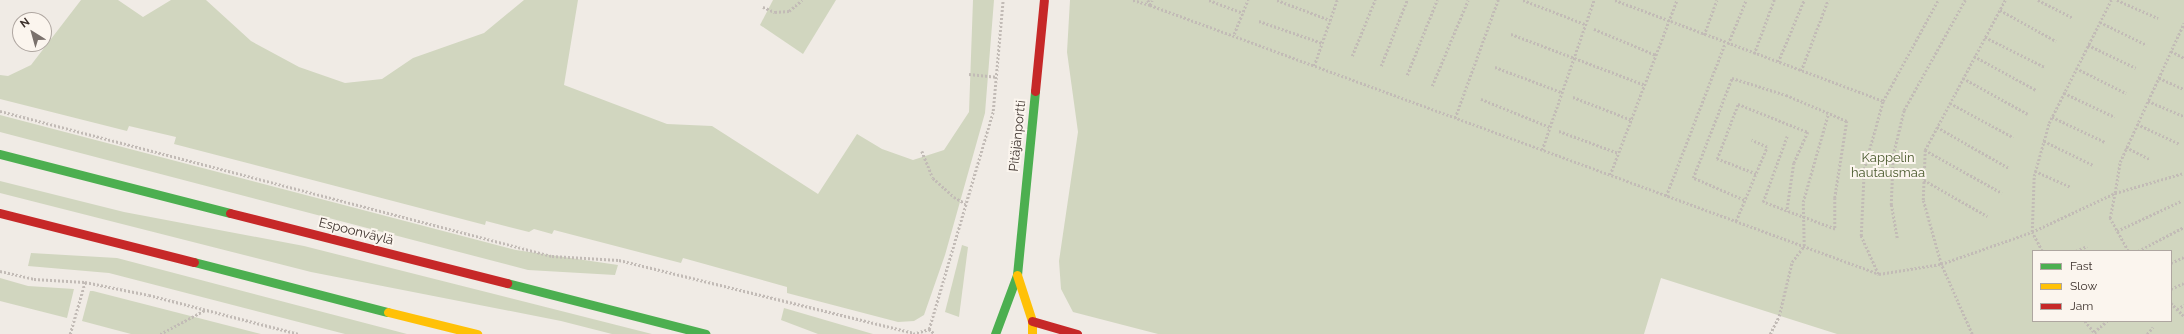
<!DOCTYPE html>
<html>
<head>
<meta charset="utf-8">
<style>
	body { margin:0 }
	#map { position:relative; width:2184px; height:334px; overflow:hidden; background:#f0ebe5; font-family:Raleway,sans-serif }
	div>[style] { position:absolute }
	.green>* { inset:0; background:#d1d6bf }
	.path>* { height:2.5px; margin-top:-1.25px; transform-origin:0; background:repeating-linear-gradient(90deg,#c2bbb6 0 2px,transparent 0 4px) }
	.fast>* { height:9px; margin:-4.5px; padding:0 4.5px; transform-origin:4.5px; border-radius:4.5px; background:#4caf50 }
	.slow>* { height:9px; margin:-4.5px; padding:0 4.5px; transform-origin:4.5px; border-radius:4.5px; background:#ffc107 }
	.jam>* { height:9px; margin:-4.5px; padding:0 4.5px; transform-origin:4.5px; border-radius:4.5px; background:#c62828 }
	span { translate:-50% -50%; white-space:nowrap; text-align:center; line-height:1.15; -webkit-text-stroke:4px #fbf5ee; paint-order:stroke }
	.street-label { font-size:13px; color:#3b302b }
	.park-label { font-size:13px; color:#4a5a2e }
	.legend { position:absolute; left:2032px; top:250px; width:140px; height:72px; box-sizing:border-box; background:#fbf5ee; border:1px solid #aea6a0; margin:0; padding:5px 7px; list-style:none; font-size:12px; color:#3b302b }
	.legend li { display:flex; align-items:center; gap:8px; height:20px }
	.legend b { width:20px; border:1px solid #aea6a0 }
	.north { position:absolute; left:12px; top:12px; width:40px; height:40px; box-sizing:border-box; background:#fbf5ee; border:1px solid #aea6a0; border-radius:50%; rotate:323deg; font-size:11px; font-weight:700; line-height:16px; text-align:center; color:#3b302b }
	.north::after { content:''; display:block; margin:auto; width:14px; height:18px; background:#7a716c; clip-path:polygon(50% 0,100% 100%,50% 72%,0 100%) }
</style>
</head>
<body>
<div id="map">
	<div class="green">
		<div style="clip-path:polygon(81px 0,118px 0,143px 17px,171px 0,206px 0,251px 41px,299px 67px,345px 83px,382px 79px,413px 58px,484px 33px,524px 0,578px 0,564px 85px,667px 124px,712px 126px,818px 194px,857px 134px,882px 149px,913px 160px,944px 150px,969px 112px,973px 0,994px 0,985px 113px,945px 255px,924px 315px,914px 321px,898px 322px,787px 293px,787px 287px,683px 258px,681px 263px,554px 230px,552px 234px,534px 229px,529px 232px,486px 221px,485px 225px,174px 144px,176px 137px,129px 126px,127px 131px,0 99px,0 75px,8px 76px,31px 65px)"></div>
		<div style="clip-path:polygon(773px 0,836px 0,803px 54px,760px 25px)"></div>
		<div style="clip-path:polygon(evenodd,1070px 0,2184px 0,2184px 334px,1837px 334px,1661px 278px,1644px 334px,1158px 334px,1073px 312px,1061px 289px,1059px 261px,1078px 132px,1067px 52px,1070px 0,2033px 251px,2171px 251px,2171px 321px,2033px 321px,2033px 251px)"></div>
		<div style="clip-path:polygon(0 115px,516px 250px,618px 265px,615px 275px,528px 270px,0 132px)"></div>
		<div style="clip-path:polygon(0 181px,124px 212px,304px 246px,652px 334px,612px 334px,561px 321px,311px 272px,0 193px)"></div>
		<div style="clip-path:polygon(962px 245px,968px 247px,959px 317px,945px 312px)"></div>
		<div style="clip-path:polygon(31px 253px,117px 258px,407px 334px,345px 334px,109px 273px,28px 266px)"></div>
		<div style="clip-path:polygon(0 278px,28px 286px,74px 289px,67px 318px,0 301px)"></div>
		<div style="clip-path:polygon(90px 291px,93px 291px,261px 334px,131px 334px,82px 321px)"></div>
		<div style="clip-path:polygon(784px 308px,873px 334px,818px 334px,781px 320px)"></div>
	</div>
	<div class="path">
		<div style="left:1133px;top:0;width:18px;rotate:16deg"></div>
		<div style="left:1150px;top:5px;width:5px;rotate:-68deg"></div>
		<div style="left:1148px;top:0;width:5px;rotate:68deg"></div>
		<div style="left:1150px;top:5px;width:777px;rotate:20.25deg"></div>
		<div style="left:1879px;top:274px;width:63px;rotate:-9.2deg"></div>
		<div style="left:1941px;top:264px;width:96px;rotate:-19.4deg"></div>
		<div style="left:2032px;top:232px;width:92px;rotate:-25.2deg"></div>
		<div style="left:2115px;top:193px;width:31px;rotate:-81deg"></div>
		<div style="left:2120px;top:162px;width:153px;rotate:-65.3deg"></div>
		<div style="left:1209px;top:0;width:36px;rotate:21deg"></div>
		<div style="left:1277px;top:0;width:57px;rotate:20.7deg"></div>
		<div style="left:1523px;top:0;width:66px;rotate:21.2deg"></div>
		<div style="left:1615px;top:0;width:286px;rotate:20.6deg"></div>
		<div style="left:2038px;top:0;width:39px;rotate:27deg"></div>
		<div style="left:2117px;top:0;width:45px;rotate:23.7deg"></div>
		<div style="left:763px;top:7px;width:13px;rotate:23deg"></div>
		<div style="left:775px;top:12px;width:14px;rotate:-4deg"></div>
		<div style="left:789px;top:11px;width:17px;rotate:-40deg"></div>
		<div style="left:2000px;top:10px;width:64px;rotate:29deg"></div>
		<div style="left:1259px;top:21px;width:67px;rotate:19.2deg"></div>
		<div style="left:2100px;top:22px;width:52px;rotate:26.1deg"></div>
		<div style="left:1594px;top:29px;width:67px;rotate:22.8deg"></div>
		<div style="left:1234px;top:34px;width:37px;rotate:-68deg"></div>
		<div style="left:1511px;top:34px;width:143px;rotate:20.8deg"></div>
		<div style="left:1704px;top:35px;width:37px;rotate:-70deg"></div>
		<div style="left:1985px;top:37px;width:67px;rotate:26.6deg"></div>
		<div style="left:1728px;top:44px;width:48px;rotate:-67.8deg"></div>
		<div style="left:2088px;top:45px;width:53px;rotate:25.6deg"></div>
		<div style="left:2171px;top:51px;width:15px;rotate:28deg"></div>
		<div style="left:1754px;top:54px;width:58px;rotate:-69.7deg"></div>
		<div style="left:1352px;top:56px;width:61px;rotate:-67.7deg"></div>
		<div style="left:1974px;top:56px;width:71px;rotate:28.7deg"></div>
		<div style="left:1778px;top:62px;width:67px;rotate:-67.2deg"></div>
		<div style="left:1314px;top:66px;width:70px;rotate:-70.8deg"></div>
		<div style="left:1381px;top:66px;width:71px;rotate:-68.5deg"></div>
		<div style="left:1495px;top:67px;width:71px;rotate:20.7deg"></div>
		<div style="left:2076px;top:68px;width:56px;rotate:26.6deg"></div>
		<div style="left:1801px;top:71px;width:76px;rotate:-69.2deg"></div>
		<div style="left:969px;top:74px;width:27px;rotate:6deg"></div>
		<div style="left:1407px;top:75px;width:81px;rotate:-68.2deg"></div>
		<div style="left:1963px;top:78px;width:74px;rotate:29deg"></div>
		<div style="left:2159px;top:78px;width:27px;rotate:24deg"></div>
		<div style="left:1432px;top:86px;width:93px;rotate:-67.3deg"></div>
		<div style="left:2064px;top:93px;width:56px;rotate:25.2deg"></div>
		<div style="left:1573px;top:97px;width:63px;rotate:21.3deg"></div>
		<div style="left:1481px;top:99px;width:74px;rotate:22.1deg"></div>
		<div style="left:2148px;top:101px;width:39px;rotate:23deg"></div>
		<div style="left:1950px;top:103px;width:72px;rotate:28.4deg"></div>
		<div style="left:0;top:111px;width:571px;rotate:14.72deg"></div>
		<div style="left:552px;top:256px;width:67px;rotate:3.4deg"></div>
		<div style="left:619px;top:260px;width:303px;rotate:13.9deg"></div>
		<div style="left:2052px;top:117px;width:59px;rotate:25.3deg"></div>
		<div style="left:1455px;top:118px;width:126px;rotate:-70deg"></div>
		<div style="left:2137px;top:124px;width:47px;rotate:24.9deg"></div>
		<div style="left:1937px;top:127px;width:83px;rotate:29.7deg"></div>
		<div style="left:1559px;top:131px;width:63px;rotate:20.4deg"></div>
		<div style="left:2044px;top:141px;width:55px;rotate:26.1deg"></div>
		<div style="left:2126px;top:147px;width:27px;rotate:27deg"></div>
		<div style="left:1542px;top:150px;width:159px;rotate:-70.9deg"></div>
		<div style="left:1925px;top:150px;width:88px;rotate:29.2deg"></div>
		<div style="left:922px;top:151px;width:29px;rotate:68deg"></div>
		<div style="left:933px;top:178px;width:28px;rotate:42deg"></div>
		<div style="left:954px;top:197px;width:13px;rotate:29deg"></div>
		<div style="left:2035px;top:171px;width:39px;rotate:24deg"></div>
		<div style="left:1756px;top:174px;width:42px;rotate:-159deg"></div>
		<div style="left:1717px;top:159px;width:59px;rotate:-69.1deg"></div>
		<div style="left:1738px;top:104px;width:75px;rotate:21.8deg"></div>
		<div style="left:1808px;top:132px;width:34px;rotate:114deg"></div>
		<div style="left:1794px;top:163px;width:49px;rotate:98.3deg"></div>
		<div style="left:1610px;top:175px;width:187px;rotate:-69.1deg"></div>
		<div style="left:1924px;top:180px;width:73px;rotate:29.7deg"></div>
		<div style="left:1666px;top:196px;width:164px;rotate:-68.9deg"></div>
		<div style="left:1744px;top:200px;width:56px;rotate:-156.7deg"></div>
		<div style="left:1693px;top:178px;width:107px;rotate:-68.7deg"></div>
		<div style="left:1732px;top:78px;width:57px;rotate:17.5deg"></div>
		<div style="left:1786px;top:95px;width:66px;rotate:23.1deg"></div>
		<div style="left:1847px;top:121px;width:78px;rotate:98.9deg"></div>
		<div style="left:1835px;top:198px;width:31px;rotate:90deg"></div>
		<div style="left:1835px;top:229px;width:77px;rotate:-159.4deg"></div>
		<div style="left:1763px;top:202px;width:70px;rotate:-70deg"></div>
		<div style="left:1736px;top:221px;width:80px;rotate:-67.3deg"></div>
		<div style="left:1767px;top:147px;width:17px;rotate:-156deg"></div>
		<div style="left:2117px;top:231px;width:71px;rotate:-25.1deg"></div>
		<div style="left:1897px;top:238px;width:34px;rotate:-100deg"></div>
		<div style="left:1891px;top:205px;width:50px;rotate:-87.7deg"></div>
		<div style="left:1893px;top:155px;width:46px;rotate:-76.3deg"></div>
		<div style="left:1904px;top:110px;width:126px;rotate:-61deg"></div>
		<div style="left:2042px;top:251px;width:21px;rotate:-118deg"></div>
		<div style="left:2032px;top:232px;width:56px;rotate:-88deg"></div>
		<div style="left:2034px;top:176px;width:55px;rotate:-74.2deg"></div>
		<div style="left:2049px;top:123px;width:138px;rotate:-63.2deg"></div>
		<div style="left:2076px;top:251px;width:12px;rotate:-24deg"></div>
		<div style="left:2128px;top:251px;width:38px;rotate:-119deg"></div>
		<div style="left:2110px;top:218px;width:25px;rotate:-79deg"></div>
		<div style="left:2115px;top:193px;width:72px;rotate:-16.2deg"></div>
		<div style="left:2138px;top:251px;width:52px;rotate:-27.6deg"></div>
		<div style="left:2171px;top:263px;width:14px;rotate:-25deg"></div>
		<div style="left:0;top:271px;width:35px;rotate:13deg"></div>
		<div style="left:34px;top:279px;width:51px;rotate:3.4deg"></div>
		<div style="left:85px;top:282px;width:65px;rotate:11.5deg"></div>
		<div style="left:149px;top:295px;width:155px;rotate:14.6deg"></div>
		<div style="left:1878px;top:274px;width:42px;rotate:-114.1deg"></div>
		<div style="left:1861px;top:236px;width:67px;rotate:-87.4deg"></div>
		<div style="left:1864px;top:169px;width:71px;rotate:-74.4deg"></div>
		<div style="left:1883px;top:101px;width:115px;rotate:-61.4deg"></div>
		<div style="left:2171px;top:289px;width:14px;rotate:-25deg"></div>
		<div style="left:2171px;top:303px;width:18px;rotate:45deg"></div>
		<div style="left:2177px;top:309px;width:8px;rotate:-30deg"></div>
		<div style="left:2085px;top:321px;width:17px;rotate:50deg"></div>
		<div style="left:929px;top:329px;width:227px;rotate:-73.6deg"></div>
		<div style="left:993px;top:111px;width:111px;rotate:-84.9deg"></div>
		<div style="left:2094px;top:332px;width:17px;rotate:-40deg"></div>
		<div style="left:70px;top:334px;width:54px;rotate:-73.9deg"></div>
		<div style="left:160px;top:334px;width:51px;rotate:-28.1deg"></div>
		<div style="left:913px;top:334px;width:17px;rotate:-17deg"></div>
		<div style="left:929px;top:329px;width:8px;rotate:40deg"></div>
		<div style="left:1770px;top:334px;width:20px;rotate:-63deg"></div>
		<div style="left:1779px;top:316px;width:56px;rotate:-76.5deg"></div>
		<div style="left:1792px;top:262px;width:20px;rotate:-53deg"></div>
		<div style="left:1804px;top:246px;width:44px;rotate:-91.3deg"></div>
		<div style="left:1803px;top:202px;width:91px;rotate:-74.1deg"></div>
		<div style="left:1972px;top:334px;width:77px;rotate:-113.9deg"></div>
		<div style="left:1941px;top:264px;width:66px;rotate:-105.7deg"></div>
		<div style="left:1923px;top:200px;width:50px;rotate:-87.7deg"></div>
		<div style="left:1925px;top:150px;width:170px;rotate:-61.9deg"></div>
		<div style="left:2147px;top:334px;width:9px;rotate:-49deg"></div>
	</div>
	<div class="fast">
		<div style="left:0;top:154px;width:237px;rotate:14.4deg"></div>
		<div style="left:194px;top:262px;width:200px;rotate:14.5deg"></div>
		<div style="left:507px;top:283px;width:205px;rotate:14.4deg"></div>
		<div style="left:995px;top:334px;width:63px;rotate:-69.6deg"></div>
		<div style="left:1017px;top:275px;width:185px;rotate:-84.4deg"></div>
	</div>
	<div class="slow">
		<div style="left:1017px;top:275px;width:48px;rotate:71.9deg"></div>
		<div style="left:1032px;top:321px;width:13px;rotate:90deg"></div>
		<div style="left:388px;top:312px;width:92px;rotate:13.9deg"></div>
	</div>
	<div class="jam">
		<div style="left:1035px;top:91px;width:91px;rotate:-84.4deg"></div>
		<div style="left:0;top:213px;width:200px;rotate:14.2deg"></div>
		<div style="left:230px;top:213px;width:286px;rotate:14.2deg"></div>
		<div style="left:1032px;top:321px;width:47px;rotate:16.1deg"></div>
	</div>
	<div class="street-label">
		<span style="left:1018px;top:136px;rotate:-84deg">Pitäjänportti</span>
		<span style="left:356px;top:232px;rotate:14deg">Espoonväylä</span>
	</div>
	<div class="park-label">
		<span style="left:1888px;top:166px">Kappelin<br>hautausmaa</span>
	</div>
	<ul class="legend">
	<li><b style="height:5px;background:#4caf50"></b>Fast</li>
	<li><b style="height:5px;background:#ffc107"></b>Slow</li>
	<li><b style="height:5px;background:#c62828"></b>Jam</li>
	</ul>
	<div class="north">N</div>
</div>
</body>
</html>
